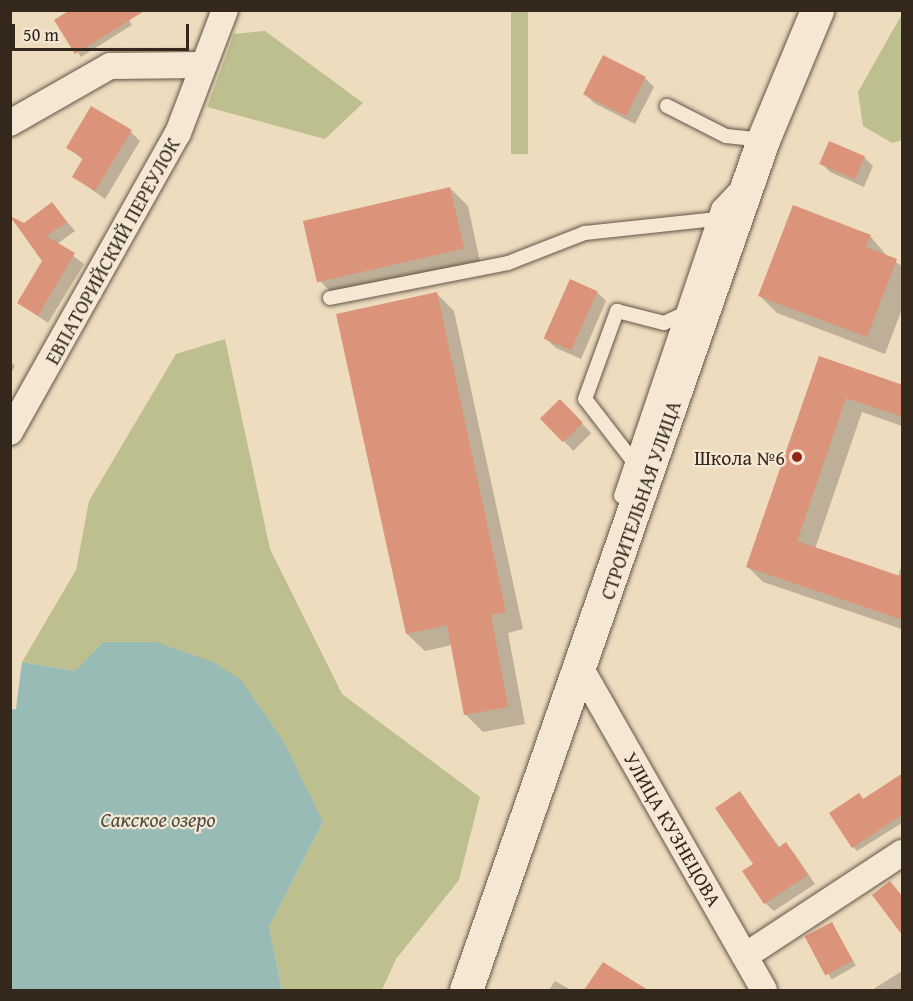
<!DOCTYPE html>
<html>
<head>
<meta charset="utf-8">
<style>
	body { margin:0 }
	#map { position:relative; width:913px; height:1001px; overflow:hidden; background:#eedcbf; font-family:"Gentium Book Plus",serif }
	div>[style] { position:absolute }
	.green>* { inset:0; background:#bdbf8f; transform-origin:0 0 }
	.water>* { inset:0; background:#99bbb5 }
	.shadow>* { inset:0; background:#0003; transform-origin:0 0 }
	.building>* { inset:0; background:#db9379; transform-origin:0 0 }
	.roads { filter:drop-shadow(0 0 2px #625546) drop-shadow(0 0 2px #625546) }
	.lane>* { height:14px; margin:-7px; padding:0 7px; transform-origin:7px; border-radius:7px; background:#f4e8d5 }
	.street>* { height:26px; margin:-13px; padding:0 13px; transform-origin:13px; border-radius:13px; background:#f4e8d5 }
	.secondary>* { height:33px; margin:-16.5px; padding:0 16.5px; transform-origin:16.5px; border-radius:16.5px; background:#f4e8d5 }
	.dots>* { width:16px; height:16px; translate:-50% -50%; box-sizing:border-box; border:3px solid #f4e8d5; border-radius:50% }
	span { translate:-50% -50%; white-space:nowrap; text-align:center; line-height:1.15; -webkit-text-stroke:4.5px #f4e8d5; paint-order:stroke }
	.street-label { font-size:20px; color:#34281d }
	.poi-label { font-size:20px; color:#34281d }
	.right { translate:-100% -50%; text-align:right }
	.water-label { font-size:21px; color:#4d4d43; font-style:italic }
	.frame { position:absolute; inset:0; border:12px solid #34281d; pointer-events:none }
	.scale { position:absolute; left:12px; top:24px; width:177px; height:27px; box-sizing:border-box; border:3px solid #34281d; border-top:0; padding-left:8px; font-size:18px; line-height:21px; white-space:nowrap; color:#34281d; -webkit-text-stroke:4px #f4e8d5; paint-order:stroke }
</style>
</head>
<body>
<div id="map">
	<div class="green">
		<div style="left:511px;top:11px;width:17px;height:143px"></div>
		<div style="clip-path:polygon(902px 14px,902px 140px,892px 143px,863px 126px,858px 92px)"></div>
		<div style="clip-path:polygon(265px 31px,363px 103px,325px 139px,207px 107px,234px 34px)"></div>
		<div style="clip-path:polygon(225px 339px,270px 549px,342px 694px,480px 797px,459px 880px,396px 959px,382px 990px,282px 990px,269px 927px,323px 822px,156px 642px,103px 642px,75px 671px,22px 662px,76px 570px,89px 501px,176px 354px)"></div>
	</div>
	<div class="water">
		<div style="clip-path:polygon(103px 642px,156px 642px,213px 662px,241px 680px,284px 742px,323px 822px,269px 927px,282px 990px,11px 990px,10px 710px,16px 709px,22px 662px,75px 671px)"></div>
	</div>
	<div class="shadow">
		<div style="clip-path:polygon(123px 10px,132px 25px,81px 57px,56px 20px)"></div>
		<div style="clip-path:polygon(645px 78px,654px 87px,635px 124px,594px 103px,585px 94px)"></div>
		<div style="clip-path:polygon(131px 132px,140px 141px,105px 199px,74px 177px,84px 161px,68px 147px)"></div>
		<div style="clip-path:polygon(864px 157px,873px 166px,864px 187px,830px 172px,821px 163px)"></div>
		<div style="clip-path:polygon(450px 188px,468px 206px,481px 266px,337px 298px,319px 280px)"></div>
		<div style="clip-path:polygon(52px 204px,75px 231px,57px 244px,84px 264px,48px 323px,19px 303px,44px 261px,11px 218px,24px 225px)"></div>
		<div style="clip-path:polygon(870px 236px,887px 256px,902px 266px,902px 309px,885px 354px,777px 313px,759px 295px)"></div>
		<div style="clip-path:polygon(571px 281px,597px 292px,606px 301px,581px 359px,556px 348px,546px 339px)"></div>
		<div style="clip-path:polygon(436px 293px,454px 311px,523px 629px,508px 633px,525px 724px,483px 732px,465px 714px,452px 645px,425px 651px,407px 634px)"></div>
		<div style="clip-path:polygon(820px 358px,902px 386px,902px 426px,862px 412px,815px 549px,898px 577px,902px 563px,902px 629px,763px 582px,748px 567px)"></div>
		<div style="clip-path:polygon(10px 361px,15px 366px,10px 375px)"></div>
		<div style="left:560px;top:401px;width:45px;height:25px;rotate:46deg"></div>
		<div style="clip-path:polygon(902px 775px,902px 823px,857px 851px,853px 847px)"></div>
		<div style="clip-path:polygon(740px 793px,780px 848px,786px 844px,794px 853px,815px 884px,774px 911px,765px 903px)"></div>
		<div style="left:832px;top:924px;width:48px;height:28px;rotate:60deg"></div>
		<div style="clip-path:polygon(604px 964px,645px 990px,586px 990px)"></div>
		<div style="clip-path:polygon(902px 971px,902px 990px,872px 990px)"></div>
		<div style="clip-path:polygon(555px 981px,571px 990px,549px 990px)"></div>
	</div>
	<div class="building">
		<div style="clip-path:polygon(70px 10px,146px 10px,75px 54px,54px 20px)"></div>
		<div style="left:603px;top:55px;width:48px;height:44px;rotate:27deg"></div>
		<div style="clip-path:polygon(91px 106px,132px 130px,95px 191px,72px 177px,83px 158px,66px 148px)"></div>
		<div style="left:829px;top:141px;width:39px;height:25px;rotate:23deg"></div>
		<div style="left:450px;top:187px;width:63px;height:151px;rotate:77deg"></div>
		<div style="clip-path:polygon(52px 202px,67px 222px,46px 236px,75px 253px,38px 316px,17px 303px,42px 261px,10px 216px,24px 223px)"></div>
		<div style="clip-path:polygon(793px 205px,871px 235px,866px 247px,897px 259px,867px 337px,758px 296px)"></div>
		<div style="left:570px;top:279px;width:30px;height:65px;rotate:24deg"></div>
		<div style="clip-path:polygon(437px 292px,506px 612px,491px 615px,508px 707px,464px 715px,447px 625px,406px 634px,336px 314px)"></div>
		<div style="clip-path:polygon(819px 356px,903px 385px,903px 417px,846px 398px,797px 541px,903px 577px,903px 620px,746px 567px)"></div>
		<div style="left:560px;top:399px;width:33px;height:28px;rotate:46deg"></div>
		<div style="clip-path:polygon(903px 773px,903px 814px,852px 848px,829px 813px,859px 793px,863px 799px)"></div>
		<div style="clip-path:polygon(740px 791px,778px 848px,786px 842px,808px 875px,764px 904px,742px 871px,753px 864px,715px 808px)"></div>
		<div style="clip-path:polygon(890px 881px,903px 897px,903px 936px,872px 895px)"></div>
		<div style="left:832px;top:922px;width:44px;height:31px;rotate:62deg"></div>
		<div style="clip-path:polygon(603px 962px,648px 990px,584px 990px)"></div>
	</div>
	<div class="roads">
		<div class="lane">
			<div style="left:667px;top:106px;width:66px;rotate:27deg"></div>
			<div style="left:726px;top:136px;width:36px;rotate:6deg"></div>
			<div style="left:330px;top:298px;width:181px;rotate:-11.1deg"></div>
			<div style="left:508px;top:263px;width:83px;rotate:-21.3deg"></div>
			<div style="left:585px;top:233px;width:131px;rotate:-6.1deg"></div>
			<div style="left:633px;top:461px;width:78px;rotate:-127.7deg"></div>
			<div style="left:585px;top:399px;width:94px;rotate:-70deg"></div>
			<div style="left:617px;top:311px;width:49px;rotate:14.3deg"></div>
			<div style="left:664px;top:323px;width:19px;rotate:-25deg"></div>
			<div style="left:621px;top:496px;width:305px;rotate:-71.3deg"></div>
			<div style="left:719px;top:207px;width:23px;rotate:-47deg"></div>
		</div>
		<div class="street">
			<div style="left:10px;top:123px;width:115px;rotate:-29.7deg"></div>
			<div style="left:110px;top:66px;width:91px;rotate:-0.6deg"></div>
			<div style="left:10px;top:432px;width:343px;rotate:-60.7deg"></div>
			<div style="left:178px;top:133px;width:132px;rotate:-69.1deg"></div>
			<div style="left:581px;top:669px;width:369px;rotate:60.3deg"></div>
			<div style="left:745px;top:956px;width:188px;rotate:-33.3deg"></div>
		</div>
		<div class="secondary">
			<div style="left:466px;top:990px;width:900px;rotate:-70.74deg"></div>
			<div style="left:763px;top:140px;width:141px;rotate:-67.4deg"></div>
		</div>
	</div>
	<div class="dots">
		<div style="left:797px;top:457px;background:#8f2418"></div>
	</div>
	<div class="street-label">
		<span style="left:112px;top:251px;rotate:-61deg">ЕВПАТОРИЙСКИЙ ПЕРЕУЛОК</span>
		<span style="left:640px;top:500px;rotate:-71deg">СТРОИТЕЛЬНАЯ УЛИЦА</span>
		<span style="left:673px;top:829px;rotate:60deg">УЛИЦА КУЗНЕЦОВА</span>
	</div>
	<div class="poi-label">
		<span class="right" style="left:785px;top:457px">Школа №6</span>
	</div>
	<div class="water-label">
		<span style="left:158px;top:820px">Сакское озеро</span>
	</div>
	<div class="frame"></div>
	<div class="scale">50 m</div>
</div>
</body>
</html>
